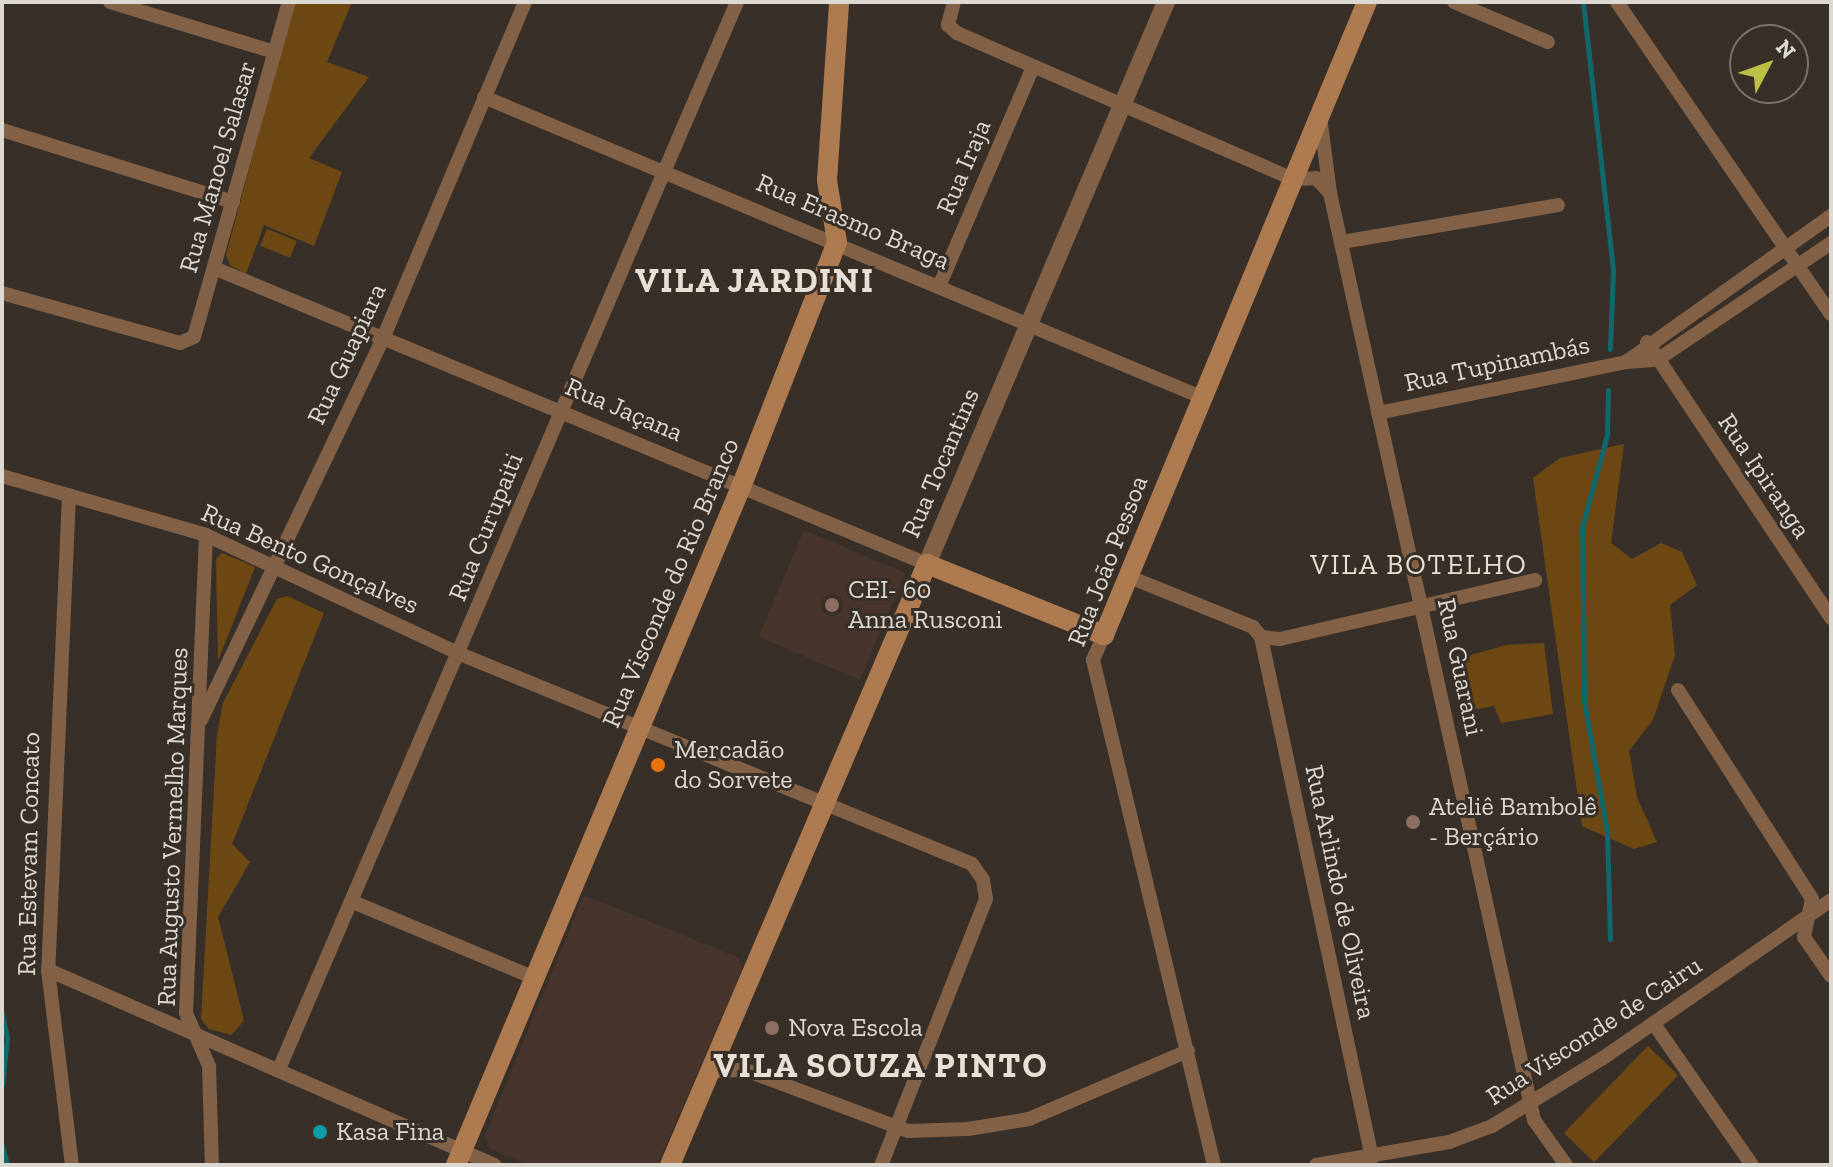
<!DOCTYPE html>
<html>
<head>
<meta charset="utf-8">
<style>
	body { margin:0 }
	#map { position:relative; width:1833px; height:1167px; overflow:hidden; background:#383028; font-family:"Zilla Slab",serif }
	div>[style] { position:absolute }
	.education>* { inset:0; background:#47352c; transform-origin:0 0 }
	.green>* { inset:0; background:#6e4813; transform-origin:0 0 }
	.stream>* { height:5px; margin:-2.5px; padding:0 2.5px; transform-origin:2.5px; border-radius:2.5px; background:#10686d }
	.minor>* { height:14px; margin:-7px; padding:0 7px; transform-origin:7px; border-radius:7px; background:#826147 }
	.tertiary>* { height:18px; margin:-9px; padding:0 9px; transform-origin:9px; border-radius:9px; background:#826147 }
	.secondary>* { height:20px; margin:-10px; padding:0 10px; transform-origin:10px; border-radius:10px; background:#ae7a50 }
	.dots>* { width:22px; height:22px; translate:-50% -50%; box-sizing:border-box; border:4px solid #383028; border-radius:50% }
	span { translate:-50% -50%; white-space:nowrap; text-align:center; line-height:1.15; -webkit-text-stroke:6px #383028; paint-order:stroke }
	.street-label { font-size:26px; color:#dcd8d2 }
	.poi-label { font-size:26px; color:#dcd8d2 }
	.left { translate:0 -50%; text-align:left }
	.neighbourhood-label { font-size:28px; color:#e9dfd4; letter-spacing:2px }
	.district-label { font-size:34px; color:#e9dfd4; font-weight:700; letter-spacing:2px }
	.frame { position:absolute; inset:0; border:4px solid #dcd8d2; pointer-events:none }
	.north { position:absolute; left:1729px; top:24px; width:80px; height:80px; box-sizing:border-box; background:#383028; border:2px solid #7a736c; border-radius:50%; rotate:49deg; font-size:22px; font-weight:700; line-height:32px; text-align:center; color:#dcd8d2 }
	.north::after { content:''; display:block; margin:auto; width:28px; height:36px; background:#bbc044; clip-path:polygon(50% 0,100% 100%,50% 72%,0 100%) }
</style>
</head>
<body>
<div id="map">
	<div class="education">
		<div style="left:804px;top:530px;width:110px;height:116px;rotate:23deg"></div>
		<div style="clip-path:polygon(584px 895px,739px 958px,742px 970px,657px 1165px,528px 1165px,491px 1149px,485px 1135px)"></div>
	</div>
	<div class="green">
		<div style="clip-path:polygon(294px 2px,352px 2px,327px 62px,369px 77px,309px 158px,342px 172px,314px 246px,264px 225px,246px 274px,230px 265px,226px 255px)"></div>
		<div style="left:267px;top:229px;width:32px;height:18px;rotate:22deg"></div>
		<div style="clip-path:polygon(1624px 444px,1611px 543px,1632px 559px,1661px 543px,1682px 552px,1697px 585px,1670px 605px,1675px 655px,1653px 720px,1629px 751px,1637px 797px,1657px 842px,1634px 849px,1582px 826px,1533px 478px,1560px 458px)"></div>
		<div style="clip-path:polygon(222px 553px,255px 567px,218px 661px,216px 559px)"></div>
		<div style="clip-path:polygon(287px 596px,324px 613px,232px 844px,250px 862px,218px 917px,244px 1021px,231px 1035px,209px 1029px,201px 1019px,217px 734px,223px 703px,277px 599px)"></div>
		<div style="clip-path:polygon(1544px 643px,1553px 714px,1501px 723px,1494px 706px,1461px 712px,1451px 661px,1506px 645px)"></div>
		<div style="left:1648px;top:1046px;width:42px;height:121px;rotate:44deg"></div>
	</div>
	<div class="stream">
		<div style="left:1583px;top:2px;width:270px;rotate:83.6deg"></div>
		<div style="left:1613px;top:270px;width:79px;rotate:92.2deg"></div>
		<div style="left:1608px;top:390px;width:45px;rotate:91.3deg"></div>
		<div style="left:1607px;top:435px;width:95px;rotate:105.2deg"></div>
		<div style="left:1582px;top:527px;width:174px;rotate:89.3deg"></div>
		<div style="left:1584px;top:701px;width:132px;rotate:80deg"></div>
		<div style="left:1607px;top:831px;width:108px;rotate:88.4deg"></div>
		<div style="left:2px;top:1013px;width:25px;rotate:79deg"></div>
		<div style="left:7px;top:1038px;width:47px;rotate:96.1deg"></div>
		<div style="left:2px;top:1146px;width:20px;rotate:75deg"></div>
	</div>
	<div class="minor">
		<div style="left:110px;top:2px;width:172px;rotate:16.9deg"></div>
		<div style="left:954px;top:2px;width:24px;rotate:105deg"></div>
		<div style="left:948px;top:25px;width:12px;rotate:42deg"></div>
		<div style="left:957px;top:33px;width:366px;rotate:23.5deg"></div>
		<div style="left:1293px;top:179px;width:23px;rotate:-2deg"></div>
		<div style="left:1316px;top:178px;width:21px;rotate:47deg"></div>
		<div style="left:1454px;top:2px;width:102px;rotate:23.1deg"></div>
		<div style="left:1617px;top:2px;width:378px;rotate:55.6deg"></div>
		<div style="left:484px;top:97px;width:777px;rotate:22.7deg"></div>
		<div style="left:1320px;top:116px;width:78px;rotate:82.6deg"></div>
		<div style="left:1330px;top:193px;width:949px;rotate:77.59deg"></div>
		<div style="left:1534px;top:1120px;width:55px;rotate:54.6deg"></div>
		<div style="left:2px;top:130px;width:242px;rotate:17.3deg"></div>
		<div style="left:1342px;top:242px;width:219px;rotate:-9.7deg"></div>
		<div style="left:214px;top:268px;width:772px;rotate:22.55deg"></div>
		<div style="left:940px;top:284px;width:234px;rotate:-66.8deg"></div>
		<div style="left:2px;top:293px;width:185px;rotate:15.7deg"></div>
		<div style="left:180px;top:343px;width:15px;rotate:-23deg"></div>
		<div style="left:194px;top:337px;width:348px;rotate:-74.2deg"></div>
		<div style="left:1647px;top:342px;width:332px;rotate:56.3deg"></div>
		<div style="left:1626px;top:362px;width:252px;rotate:-35.5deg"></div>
		<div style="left:1378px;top:413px;width:253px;rotate:-11.6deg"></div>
		<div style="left:1626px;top:362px;width:31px;rotate:-4deg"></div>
		<div style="left:1657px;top:360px;width:210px;rotate:-33.9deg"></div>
		<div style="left:2px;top:476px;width:212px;rotate:16.1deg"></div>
		<div style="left:206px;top:535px;width:280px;rotate:25.1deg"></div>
		<div style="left:460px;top:654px;width:553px;rotate:22.3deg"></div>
		<div style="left:972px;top:864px;width:19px;rotate:55deg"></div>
		<div style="left:983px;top:880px;width:19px;rotate:81deg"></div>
		<div style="left:986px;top:899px;width:286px;rotate:111.5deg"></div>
		<div style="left:69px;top:495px;width:475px;rotate:92.5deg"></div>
		<div style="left:48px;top:970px;width:196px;rotate:83deg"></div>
		<div style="left:206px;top:535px;width:478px;rotate:92.4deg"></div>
		<div style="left:186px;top:1013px;width:58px;rotate:66.5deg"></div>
		<div style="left:209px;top:1066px;width:99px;rotate:88.3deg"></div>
		<div style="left:1127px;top:576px;width:136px;rotate:22deg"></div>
		<div style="left:1253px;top:627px;width:13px;rotate:51deg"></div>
		<div style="left:1261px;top:637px;width:19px;rotate:6deg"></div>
		<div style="left:1280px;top:639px;width:262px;rotate:-13deg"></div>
		<div style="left:1104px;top:635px;width:27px;rotate:114deg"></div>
		<div style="left:1093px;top:660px;width:519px;rotate:76.53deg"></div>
		<div style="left:1261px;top:637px;width:533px;rotate:77.97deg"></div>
		<div style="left:1678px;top:690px;width:248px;rotate:57.3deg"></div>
		<div style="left:1812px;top:899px;width:39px;rotate:102deg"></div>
		<div style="left:1804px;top:937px;width:47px;rotate:55.3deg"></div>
		<div style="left:201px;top:720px;width:425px;rotate:-64.5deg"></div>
		<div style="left:384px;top:336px;width:363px;rotate:-67.1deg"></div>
		<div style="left:353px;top:902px;width:197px;rotate:22.7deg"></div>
		<div style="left:48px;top:970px;width:487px;rotate:23.6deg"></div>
		<div style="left:1654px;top:1024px;width:172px;rotate:55.2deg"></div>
		<div style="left:279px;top:1069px;width:1161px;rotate:-66.77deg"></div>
		<div style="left:709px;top:1071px;width:36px;rotate:-2deg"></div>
		<div style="left:745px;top:1070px;width:174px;rotate:20.5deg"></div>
		<div style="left:908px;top:1131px;width:60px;rotate:-1.9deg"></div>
		<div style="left:968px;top:1129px;width:62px;rotate:-9.3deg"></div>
		<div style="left:1029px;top:1119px;width:173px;rotate:-23.2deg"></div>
		<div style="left:1316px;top:1165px;width:135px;rotate:-9.8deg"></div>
		<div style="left:1449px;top:1142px;width:46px;rotate:-20.4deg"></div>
		<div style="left:1492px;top:1126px;width:130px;rotate:-31.5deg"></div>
		<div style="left:1603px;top:1058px;width:277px;rotate:-34.7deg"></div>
	</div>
	<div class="tertiary">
		<div style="left:927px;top:564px;width:611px;rotate:-66.96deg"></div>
	</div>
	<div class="secondary">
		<div style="left:456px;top:1165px;width:735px;rotate:-67.2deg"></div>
		<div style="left:741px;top:487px;width:263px;rotate:-68.6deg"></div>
		<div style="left:837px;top:242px;width:63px;rotate:-99.2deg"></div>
		<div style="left:827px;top:180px;width:178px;rotate:-86.1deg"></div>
		<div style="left:670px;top:1165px;width:654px;rotate:-66.85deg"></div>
		<div style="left:927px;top:564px;width:191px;rotate:21.9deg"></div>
		<div style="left:1104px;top:635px;width:685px;rotate:-67.44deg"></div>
	</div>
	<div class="dots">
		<div style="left:832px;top:605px;background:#8d6e63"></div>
		<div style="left:658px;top:765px;background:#e8710a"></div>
		<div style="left:1413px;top:822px;background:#8d6e63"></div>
		<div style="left:772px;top:1028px;background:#8d6e63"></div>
		<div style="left:320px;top:1132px;background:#0f9aa8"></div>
	</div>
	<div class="street-label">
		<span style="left:218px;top:167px;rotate:-74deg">Rua Manoel Salasar</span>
		<span style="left:964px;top:167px;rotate:-67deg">Rua Iraja</span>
		<span style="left:853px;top:222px;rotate:23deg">Rua Erasmo Braga</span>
		<span style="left:347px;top:354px;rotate:-65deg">Rua Guapiara</span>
		<span style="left:1497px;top:364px;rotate:-12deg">Rua Tupinambás</span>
		<span style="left:624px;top:410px;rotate:23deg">Rua Jaçana</span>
		<span style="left:941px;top:463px;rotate:-67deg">Rua Tocantins</span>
		<span style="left:1764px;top:476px;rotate:56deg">Rua Ipiranga</span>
		<span style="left:486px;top:527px;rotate:-68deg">Rua Curupaiti</span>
		<span style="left:310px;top:559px;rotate:24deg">Rua Bento Gonçalves</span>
		<span style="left:1108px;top:561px;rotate:-69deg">Rua João Pessoa</span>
		<span style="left:671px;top:583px;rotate:-67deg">Rua Visconde do Rio Branco</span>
		<span style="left:1460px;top:667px;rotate:78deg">Rua Guarani</span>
		<span style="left:173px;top:827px;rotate:-88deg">Rua Augusto Vermelho Marques</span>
		<span style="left:29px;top:854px;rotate:-89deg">Rua Estevam Concato</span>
		<span style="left:1340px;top:892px;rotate:78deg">Rua Arlindo de Oliveira</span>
		<span style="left:1594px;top:1031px;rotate:-33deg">Rua Visconde de Cairu</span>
	</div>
	<div class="poi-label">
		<span class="left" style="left:848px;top:605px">CEI- 60<br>Anna Rusconi</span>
		<span class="left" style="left:674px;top:765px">Mercadão<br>do Sorvete</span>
		<span class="left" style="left:1429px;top:822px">Ateliê Bambolê<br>- Berçário</span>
		<span class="left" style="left:788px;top:1028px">Nova Escola</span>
		<span class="left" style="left:336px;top:1132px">Kasa Fina</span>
	</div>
	<div class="neighbourhood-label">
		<span style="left:1419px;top:565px">VILA BOTELHO</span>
	</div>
	<div class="district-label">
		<span style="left:755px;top:281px">VILA JARDINI</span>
		<span style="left:881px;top:1066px">VILA SOUZA PINTO</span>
	</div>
	<div class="frame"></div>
	<div class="north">N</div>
</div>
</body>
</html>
